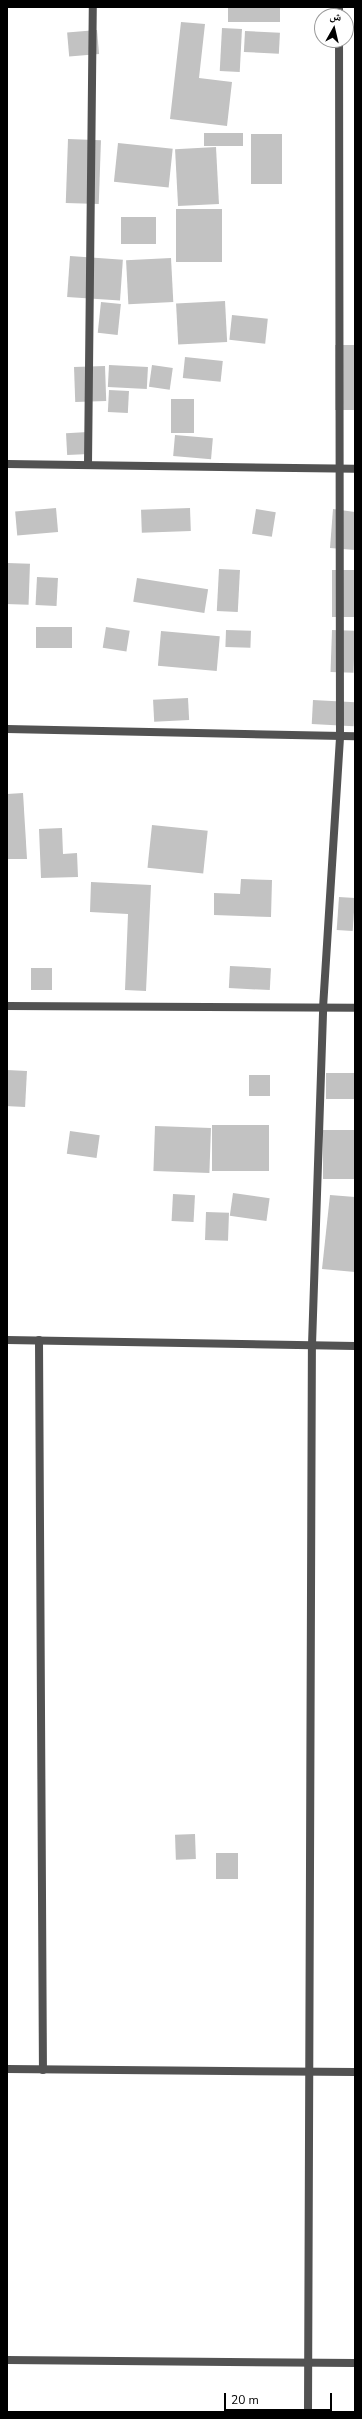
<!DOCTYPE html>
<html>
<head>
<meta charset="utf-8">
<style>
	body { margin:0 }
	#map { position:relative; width:362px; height:2419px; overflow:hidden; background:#fff; font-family:"Nunito Sans","Noto Naskh Arabic",sans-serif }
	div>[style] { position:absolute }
	.building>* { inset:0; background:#c2c2c2; transform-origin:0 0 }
	.minor>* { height:8px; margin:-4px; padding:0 4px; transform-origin:4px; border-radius:4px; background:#525252 }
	span { translate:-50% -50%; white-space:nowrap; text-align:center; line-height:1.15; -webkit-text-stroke:3px #fff; paint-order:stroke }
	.frame { position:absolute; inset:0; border:8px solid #000; pointer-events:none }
	.north { position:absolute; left:314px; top:8px; width:40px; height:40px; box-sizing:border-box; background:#fff; border:1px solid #999; border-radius:50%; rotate:8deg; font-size:11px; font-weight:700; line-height:16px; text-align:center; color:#000 }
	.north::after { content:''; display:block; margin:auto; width:14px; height:18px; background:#000; clip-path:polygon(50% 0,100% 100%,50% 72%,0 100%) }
	.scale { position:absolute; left:224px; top:2393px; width:108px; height:18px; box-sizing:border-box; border:2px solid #000; border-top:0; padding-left:5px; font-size:12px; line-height:14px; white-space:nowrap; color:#000; -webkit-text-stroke:3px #fff; paint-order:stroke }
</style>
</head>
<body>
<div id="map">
	<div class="building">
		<div style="left:228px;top:7px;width:52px;height:15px"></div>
		<div style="clip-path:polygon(181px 22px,205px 24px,199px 78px,232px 82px,227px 126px,170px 119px)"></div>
		<div style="left:222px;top:28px;width:20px;height:43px;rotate:3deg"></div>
		<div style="left:97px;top:30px;width:24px;height:30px;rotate:85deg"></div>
		<div style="left:245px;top:31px;width:35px;height:21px;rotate:3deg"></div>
		<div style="left:204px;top:133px;width:39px;height:13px"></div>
		<div style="left:251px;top:134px;width:31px;height:50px"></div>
		<div style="left:68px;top:139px;width:33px;height:64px;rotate:2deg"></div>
		<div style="left:118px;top:143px;width:55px;height:39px;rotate:6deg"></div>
		<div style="left:216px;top:147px;width:57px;height:41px;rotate:87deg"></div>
		<div style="left:222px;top:209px;width:53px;height:46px;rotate:90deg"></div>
		<div style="left:121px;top:217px;width:35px;height:27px"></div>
		<div style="left:70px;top:256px;width:53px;height:41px;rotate:4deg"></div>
		<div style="left:171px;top:258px;width:44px;height:45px;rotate:87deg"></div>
		<div style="left:225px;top:301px;width:41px;height:49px;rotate:87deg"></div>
		<div style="left:101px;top:302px;width:20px;height:31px;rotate:6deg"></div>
		<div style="left:232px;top:315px;width:36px;height:25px;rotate:6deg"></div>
		<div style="left:335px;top:345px;width:20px;height:65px"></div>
		<div style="left:185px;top:357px;width:38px;height:21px;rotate:6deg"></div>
		<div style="left:109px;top:365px;width:39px;height:22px;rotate:3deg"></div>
		<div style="left:152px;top:365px;width:21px;height:22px;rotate:8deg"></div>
		<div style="left:105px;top:366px;width:35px;height:31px;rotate:88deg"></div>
		<div style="left:109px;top:390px;width:20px;height:22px;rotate:3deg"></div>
		<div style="left:171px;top:399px;width:23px;height:34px"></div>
		<div style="left:88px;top:432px;width:22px;height:22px;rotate:87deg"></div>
		<div style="left:175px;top:435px;width:38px;height:21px;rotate:5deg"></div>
		<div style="left:56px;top:508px;width:24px;height:41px;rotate:85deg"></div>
		<div style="left:190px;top:508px;width:23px;height:49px;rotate:88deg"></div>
		<div style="left:256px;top:509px;width:20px;height:25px;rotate:9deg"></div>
		<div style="clip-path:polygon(333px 509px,355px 512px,355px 550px,330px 548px)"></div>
		<div style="left:7px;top:563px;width:23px;height:41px;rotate:2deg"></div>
		<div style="left:219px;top:569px;width:21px;height:42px;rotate:3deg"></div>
		<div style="left:332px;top:570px;width:23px;height:47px"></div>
		<div style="left:37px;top:577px;width:21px;height:28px;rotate:3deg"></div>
		<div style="left:137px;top:578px;width:72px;height:24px;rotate:9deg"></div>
		<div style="left:72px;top:627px;width:21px;height:36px;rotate:90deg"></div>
		<div style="left:106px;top:627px;width:24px;height:21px;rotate:9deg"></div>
		<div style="left:226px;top:630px;width:25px;height:17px;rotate:2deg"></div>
		<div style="left:332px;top:630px;width:23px;height:42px;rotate:2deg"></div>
		<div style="left:161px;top:631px;width:59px;height:35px;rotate:5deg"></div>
		<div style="left:188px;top:698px;width:22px;height:35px;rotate:87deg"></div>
		<div style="left:313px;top:700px;width:42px;height:24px;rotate:3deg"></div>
		<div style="clip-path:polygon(23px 793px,27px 859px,7px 859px,7px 794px)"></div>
		<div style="left:152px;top:825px;width:56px;height:43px;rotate:6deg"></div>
		<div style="clip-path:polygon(62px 828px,63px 854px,77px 853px,78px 877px,41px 878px,39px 829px)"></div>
		<div style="clip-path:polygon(241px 879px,272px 880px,271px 917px,214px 915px,214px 893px,240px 894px)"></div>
		<div style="clip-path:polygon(91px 882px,151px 885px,146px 991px,125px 990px,128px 914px,90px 912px)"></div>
		<div style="left:339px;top:897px;width:16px;height:33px;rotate:4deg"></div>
		<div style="left:230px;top:966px;width:41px;height:22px;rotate:3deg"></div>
		<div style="left:31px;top:968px;width:21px;height:22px"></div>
		<div style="left:7px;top:1070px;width:20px;height:36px;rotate:3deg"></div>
		<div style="left:326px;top:1073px;width:29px;height:26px"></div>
		<div style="left:249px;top:1075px;width:21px;height:21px"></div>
		<div style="left:269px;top:1125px;width:46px;height:57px;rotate:90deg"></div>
		<div style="left:155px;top:1126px;width:56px;height:45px;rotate:2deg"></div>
		<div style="left:355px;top:1130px;width:49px;height:32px;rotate:90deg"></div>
		<div style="left:70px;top:1131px;width:30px;height:23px;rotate:8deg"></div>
		<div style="left:233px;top:1193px;width:37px;height:23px;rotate:8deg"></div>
		<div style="left:173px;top:1194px;width:22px;height:27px;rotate:3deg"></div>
		<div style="clip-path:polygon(330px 1195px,355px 1197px,355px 1272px,322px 1269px)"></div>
		<div style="left:206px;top:1212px;width:23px;height:28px;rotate:2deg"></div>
		<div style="left:195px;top:1834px;width:25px;height:20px;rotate:88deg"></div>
		<div style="left:216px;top:1853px;width:22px;height:26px"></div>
	</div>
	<div class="minor">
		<div style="left:339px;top:7px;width:9px;rotate:90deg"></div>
		<div style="left:7px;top:464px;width:348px;rotate:0.8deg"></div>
		<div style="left:88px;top:465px;width:458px;rotate:-89.4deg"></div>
		<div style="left:7px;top:729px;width:348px;rotate:1.2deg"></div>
		<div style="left:7px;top:1006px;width:348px;rotate:0.3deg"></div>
		<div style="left:7px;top:1340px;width:348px;rotate:1deg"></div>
		<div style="left:39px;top:1340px;width:730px;rotate:89.69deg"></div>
		<div style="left:7px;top:2069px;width:348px;rotate:0.5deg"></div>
		<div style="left:7px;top:2360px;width:348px;rotate:0.5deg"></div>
		<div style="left:308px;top:2412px;width:1067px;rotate:-89.79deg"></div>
		<div style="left:312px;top:1345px;width:337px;rotate:-88.1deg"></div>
		<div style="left:323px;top:1008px;width:273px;rotate:-86.4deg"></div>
		<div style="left:340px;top:736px;width:696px;rotate:-90.08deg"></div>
	</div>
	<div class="frame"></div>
	<div class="north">ش</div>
	<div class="scale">20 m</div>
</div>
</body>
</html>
